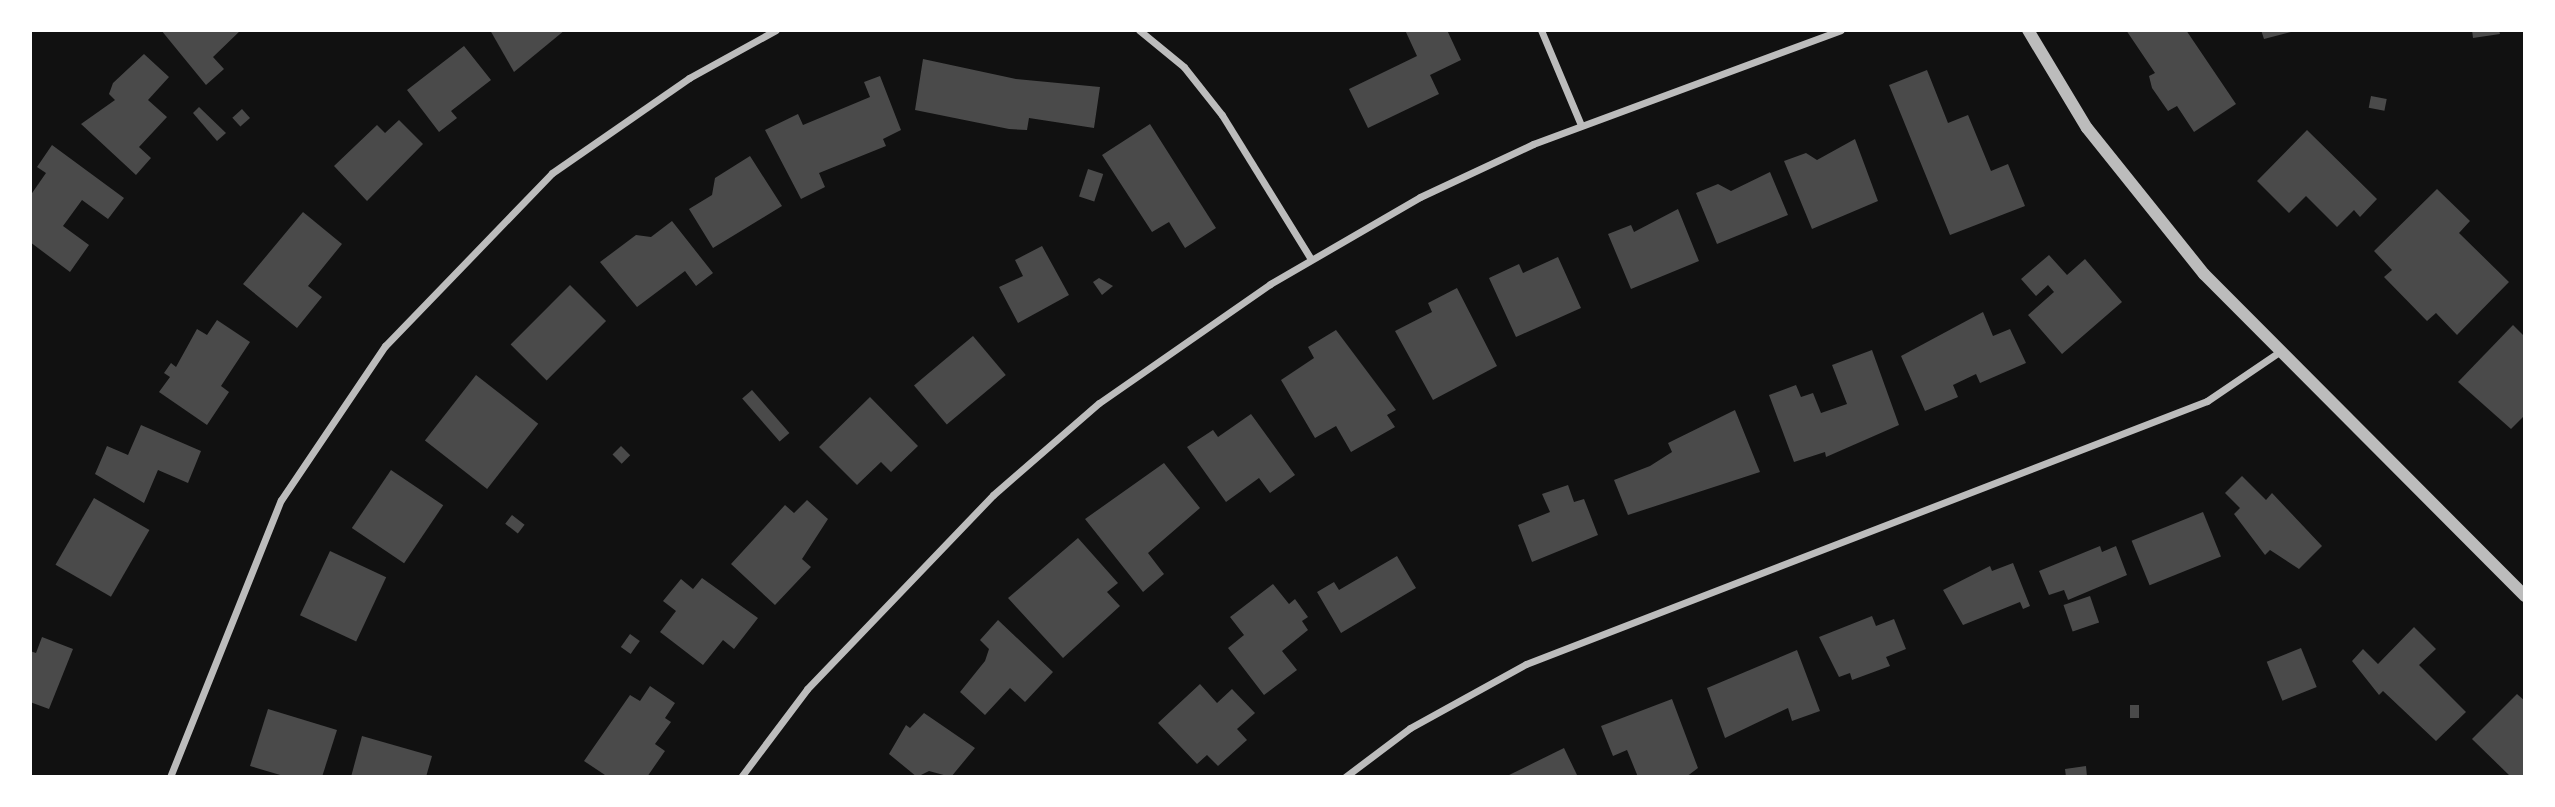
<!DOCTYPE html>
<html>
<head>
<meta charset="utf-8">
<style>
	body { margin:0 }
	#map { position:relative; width:2555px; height:807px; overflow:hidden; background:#111; font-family:Lato,sans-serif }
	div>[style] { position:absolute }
	.building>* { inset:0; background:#4a4a4a; transform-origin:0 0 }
	.minor>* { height:7px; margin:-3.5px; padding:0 3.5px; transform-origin:3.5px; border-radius:3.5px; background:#bcbcbc }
	.tertiary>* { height:12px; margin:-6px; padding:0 6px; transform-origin:6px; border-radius:6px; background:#bcbcbc }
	span { translate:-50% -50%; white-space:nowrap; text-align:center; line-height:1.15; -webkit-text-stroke:7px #fff; paint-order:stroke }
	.frame { position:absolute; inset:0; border:32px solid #fff; pointer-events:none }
</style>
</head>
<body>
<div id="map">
	<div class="building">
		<div style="clip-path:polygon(161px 30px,241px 30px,213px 57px,224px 69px,206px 85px)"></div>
		<div style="clip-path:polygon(490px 30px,565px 30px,514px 72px)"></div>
		<div style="clip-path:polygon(1405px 30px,1447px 30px,1461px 60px,1430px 75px,1439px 94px,1368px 128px,1349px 89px,1417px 56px)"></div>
		<div style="clip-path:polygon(2126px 30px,2186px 30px,2236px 104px,2194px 132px,2177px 106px,2168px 111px,2152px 88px,2149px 76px,2155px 73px)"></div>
		<div style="clip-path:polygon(2261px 30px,2295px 30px,2295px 31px,2264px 39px)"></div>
		<div style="clip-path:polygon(2472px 30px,2499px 30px,2500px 34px,2473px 38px)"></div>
		<div style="clip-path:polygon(464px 46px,491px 80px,451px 111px,457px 118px,439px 132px,407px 90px)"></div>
		<div style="clip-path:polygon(144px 54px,169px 77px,148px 100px,167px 117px,139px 147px,151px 158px,136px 175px,81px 124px,115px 100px,109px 94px,113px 83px)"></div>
		<div style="clip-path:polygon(923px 59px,1016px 79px,1100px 87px,1094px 128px,1029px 118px,1027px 130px,1009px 129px,915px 110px)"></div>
		<div style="clip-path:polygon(1927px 70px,1948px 123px,1968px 115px,1991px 171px,2008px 164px,2025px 206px,1950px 235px,1889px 85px)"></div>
		<div style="clip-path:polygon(880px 76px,901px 130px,883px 139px,886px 146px,819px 173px,825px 187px,801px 199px,765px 130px,798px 114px,803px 125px,870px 97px,864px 82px)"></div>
		<div style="left:2371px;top:96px;width:16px;height:12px;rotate:11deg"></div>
		<div style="clip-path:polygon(199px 107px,226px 133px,217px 141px,193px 113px)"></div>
		<div style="left:242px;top:109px;width:12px;height:13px;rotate:48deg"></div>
		<div style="clip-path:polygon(399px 120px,423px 144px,367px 201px,334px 166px,377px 125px,385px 133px)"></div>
		<div style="clip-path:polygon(1150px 124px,1216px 228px,1185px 248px,1169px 222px,1152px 232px,1102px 155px)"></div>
		<div style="clip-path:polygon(2307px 130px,2377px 199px,2360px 217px,2354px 210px,2337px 227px,2306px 196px,2289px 213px,2257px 181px)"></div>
		<div style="clip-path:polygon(1855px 139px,1878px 201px,1812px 229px,1784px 161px,1806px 153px,1817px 160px)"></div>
		<div style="clip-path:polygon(52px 145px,124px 198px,108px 219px,82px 200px,63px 226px,89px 245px,70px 272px,30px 242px,30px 196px,46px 173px,37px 167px)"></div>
		<div style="clip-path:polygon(750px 156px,782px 206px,713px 248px,689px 209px,712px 195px,715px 178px)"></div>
		<div style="left:1088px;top:169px;width:16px;height:29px;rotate:18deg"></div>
		<div style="clip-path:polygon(1770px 172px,1788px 215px,1717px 244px,1696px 193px,1718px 184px,1731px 191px)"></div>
		<div style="clip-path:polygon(2437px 189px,2470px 221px,2459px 233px,2509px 282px,2457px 335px,2436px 313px,2427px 321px,2384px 277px,2392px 270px,2374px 251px)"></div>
		<div style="clip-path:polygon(1678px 209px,1699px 261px,1631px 289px,1608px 234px,1631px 225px,1634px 232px)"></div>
		<div style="clip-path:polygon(303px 212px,342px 244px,308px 286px,322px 297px,297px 328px,243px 284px)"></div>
		<div style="clip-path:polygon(672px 221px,713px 273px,696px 286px,685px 271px,637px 307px,600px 262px,636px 235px,651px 237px)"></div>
		<div style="clip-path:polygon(1042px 246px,1069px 295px,1018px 323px,999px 287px,1023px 276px,1015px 260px)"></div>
		<div style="clip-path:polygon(2049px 255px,2067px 275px,2085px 259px,2122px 302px,2062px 354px,2028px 315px,2054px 292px,2048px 285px,2036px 296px,2021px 279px)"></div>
		<div style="clip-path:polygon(1558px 257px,1581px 308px,1516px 337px,1489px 278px,1519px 264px,1523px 273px)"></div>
		<div style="clip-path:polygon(1099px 278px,1113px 286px,1102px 295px,1093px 282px)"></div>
		<div style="left:570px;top:285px;width:51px;height:84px;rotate:45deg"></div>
		<div style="clip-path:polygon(1457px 288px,1497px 366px,1433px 400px,1395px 331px,1432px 312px,1428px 303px)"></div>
		<div style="clip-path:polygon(1983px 312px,1993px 336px,2010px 329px,2026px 363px,1980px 383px,1976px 374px,1953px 385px,1958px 397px,1925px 411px,1901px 356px)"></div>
		<div style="clip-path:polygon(217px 320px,250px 342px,221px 386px,229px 392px,207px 425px,159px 392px,170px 377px,164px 373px,171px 363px,176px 367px,197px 329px,207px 335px)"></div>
		<div style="clip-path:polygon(2513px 325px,2525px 337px,2525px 415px,2511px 429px,2458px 382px)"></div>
		<div style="clip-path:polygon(1336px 330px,1396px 410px,1387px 415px,1395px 427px,1351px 452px,1336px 426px,1315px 438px,1281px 380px,1314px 358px,1308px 347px)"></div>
		<div style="left:973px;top:336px;width:51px;height:77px;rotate:50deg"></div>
		<div style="clip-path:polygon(1872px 350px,1899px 425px,1826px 457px,1825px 452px,1794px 462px,1769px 395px,1796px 385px,1801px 397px,1813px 393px,1821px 413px,1847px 404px,1832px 365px)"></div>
		<div style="left:476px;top:375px;width:79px;height:83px;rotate:38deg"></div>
		<div style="left:752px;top:390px;width:57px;height:13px;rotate:49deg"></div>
		<div style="clip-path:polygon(870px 397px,918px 446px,891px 472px,881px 462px,857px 485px,819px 447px)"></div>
		<div style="clip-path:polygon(1735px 410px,1760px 472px,1628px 515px,1614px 480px,1650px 466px,1672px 452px,1668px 443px)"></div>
		<div style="clip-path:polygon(1251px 414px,1295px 475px,1270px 493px,1259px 478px,1226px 502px,1187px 447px,1213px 430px,1218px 437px)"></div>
		<div style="clip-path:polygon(141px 425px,201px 451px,188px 483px,158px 470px,144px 503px,95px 474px,107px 446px,128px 455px)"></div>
		<div style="left:621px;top:446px;width:13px;height:12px;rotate:45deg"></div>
		<div style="clip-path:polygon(1164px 463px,1200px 508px,1148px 553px,1164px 574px,1143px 592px,1085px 519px)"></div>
		<div style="left:391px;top:470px;width:63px;height:70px;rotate:34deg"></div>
		<div style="clip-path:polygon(2242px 476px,2266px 500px,2272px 493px,2322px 546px,2299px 569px,2270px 550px,2265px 555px,2234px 514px,2240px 508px,2225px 493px)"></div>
		<div style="clip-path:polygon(1568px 485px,1574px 502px,1584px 499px,1598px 535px,1532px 562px,1518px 525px,1550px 512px,1542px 494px)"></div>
		<div style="left:94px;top:498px;width:64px;height:77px;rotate:30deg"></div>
		<div style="clip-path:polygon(807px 500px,828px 519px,802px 559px,811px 567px,775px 605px,731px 564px,785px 505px,794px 513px)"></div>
		<div style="left:2203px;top:512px;width:48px;height:77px;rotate:68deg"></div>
		<div style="left:512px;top:515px;width:16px;height:11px;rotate:38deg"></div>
		<div style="clip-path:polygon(1078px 538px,1118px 583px,1107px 592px,1120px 606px,1063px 658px,1008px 598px)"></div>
		<div style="clip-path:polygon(2100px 546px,2102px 552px,2116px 546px,2127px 575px,2068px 600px,2064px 590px,2049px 595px,2039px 571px)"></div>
		<div style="left:330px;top:551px;width:62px;height:71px;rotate:25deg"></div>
		<div style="clip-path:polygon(1397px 556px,1416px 588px,1341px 633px,1317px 592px,1334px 582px,1339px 590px)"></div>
		<div style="clip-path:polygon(2013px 563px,2030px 606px,2023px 609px,2020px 602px,1963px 625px,1943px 590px,1990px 566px,1992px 571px)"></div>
		<div style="clip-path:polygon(702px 578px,758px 618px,734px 649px,723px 640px,703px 665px,660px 632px,676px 611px,663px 601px,681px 579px,693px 589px)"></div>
		<div style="clip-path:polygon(1273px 584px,1289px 604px,1295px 599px,1308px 617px,1302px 621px,1308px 630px,1282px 651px,1297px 670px,1264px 695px,1228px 648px,1244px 635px,1230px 617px)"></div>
		<div style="left:2090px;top:596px;width:28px;height:28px;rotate:71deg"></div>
		<div style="clip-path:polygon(1872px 616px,1876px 626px,1894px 619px,1906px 649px,1886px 657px,1890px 666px,1852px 680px,1850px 673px,1839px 677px,1819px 637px)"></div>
		<div style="clip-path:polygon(998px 620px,1053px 672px,1025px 702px,1010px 688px,985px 715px,960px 692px,985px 661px,989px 649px,980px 640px)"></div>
		<div style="clip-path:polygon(2414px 627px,2436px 649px,2419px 665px,2466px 712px,2436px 741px,2383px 691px,2379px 695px,2352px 661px,2363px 649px,2378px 664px)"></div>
		<div style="left:630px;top:634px;width:12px;height:16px;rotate:35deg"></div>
		<div style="clip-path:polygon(42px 637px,73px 649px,49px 709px,30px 702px,30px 651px,36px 653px)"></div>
		<div style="left:2301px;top:648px;width:42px;height:37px;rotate:68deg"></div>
		<div style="clip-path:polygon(1797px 650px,1820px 711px,1792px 721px,1788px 708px,1725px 738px,1707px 688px)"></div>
		<div style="clip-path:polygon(1200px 684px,1217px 703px,1232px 689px,1255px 713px,1237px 729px,1247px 740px,1218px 766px,1207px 755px,1197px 764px,1158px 723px)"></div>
		<div style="clip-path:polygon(650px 686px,675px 703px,665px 718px,671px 722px,655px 744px,665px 751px,647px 777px,608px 777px,584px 761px,630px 695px,640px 701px)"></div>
		<div style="clip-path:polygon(2517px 694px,2525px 701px,2525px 777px,2511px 777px,2472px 739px)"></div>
		<div style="clip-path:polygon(1672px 699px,1698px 768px,1686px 777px,1638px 777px,1627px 750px,1613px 756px,1601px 726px)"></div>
		<div style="left:2130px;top:705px;width:9px;height:13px"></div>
		<div style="clip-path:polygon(268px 709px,337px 730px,322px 777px,287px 777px,250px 766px)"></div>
		<div style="clip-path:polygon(924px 713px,975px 748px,951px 777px,929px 771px,917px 777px,889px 754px,906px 725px,910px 728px)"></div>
		<div style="clip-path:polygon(362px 736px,432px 756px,426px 777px,351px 777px)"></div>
		<div style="clip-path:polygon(1564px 748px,1578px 777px,1505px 777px)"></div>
		<div style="clip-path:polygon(2086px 766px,2087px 777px,2066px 777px,2065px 769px)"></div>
	</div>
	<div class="minor">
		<div style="left:1139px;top:30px;width:58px;rotate:39.4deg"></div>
		<div style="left:1184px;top:67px;width:61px;rotate:51.6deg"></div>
		<div style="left:1222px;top:115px;width:169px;rotate:58.3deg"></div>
		<div style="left:1541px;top:30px;width:103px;rotate:67.2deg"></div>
		<div style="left:170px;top:777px;width:298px;rotate:-68.2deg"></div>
		<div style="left:281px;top:500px;width:186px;rotate:-56deg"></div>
		<div style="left:385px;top:346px;width:240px;rotate:-46deg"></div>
		<div style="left:552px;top:173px;width:167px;rotate:-34.7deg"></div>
		<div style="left:689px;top:78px;width:99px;rotate:-28.9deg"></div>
		<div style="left:741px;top:777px;width:110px;rotate:-53.1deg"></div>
		<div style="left:807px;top:689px;width:269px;rotate:-46.2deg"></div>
		<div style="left:993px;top:495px;width:140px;rotate:-41deg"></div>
		<div style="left:1099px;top:403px;width:208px;rotate:-34.8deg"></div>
		<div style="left:1270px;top:284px;width:173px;rotate:-30.1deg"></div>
		<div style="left:1420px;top:197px;width:125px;rotate:-25.1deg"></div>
		<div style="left:1533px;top:144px;width:328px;rotate:-20.3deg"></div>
		<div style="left:1345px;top:777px;width:81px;rotate:-37deg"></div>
		<div style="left:1410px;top:728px;width:132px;rotate:-28.9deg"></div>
		<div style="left:1526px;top:664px;width:730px;rotate:-21.12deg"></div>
		<div style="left:2207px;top:401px;width:87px;rotate:-34.2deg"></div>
	</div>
	<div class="tertiary">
		<div style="left:2028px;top:30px;width:114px;rotate:59deg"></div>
		<div style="left:2087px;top:128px;width:187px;rotate:51.3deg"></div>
		<div style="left:2204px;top:274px;width:455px;rotate:45.1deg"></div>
	</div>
	<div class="frame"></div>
</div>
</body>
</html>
